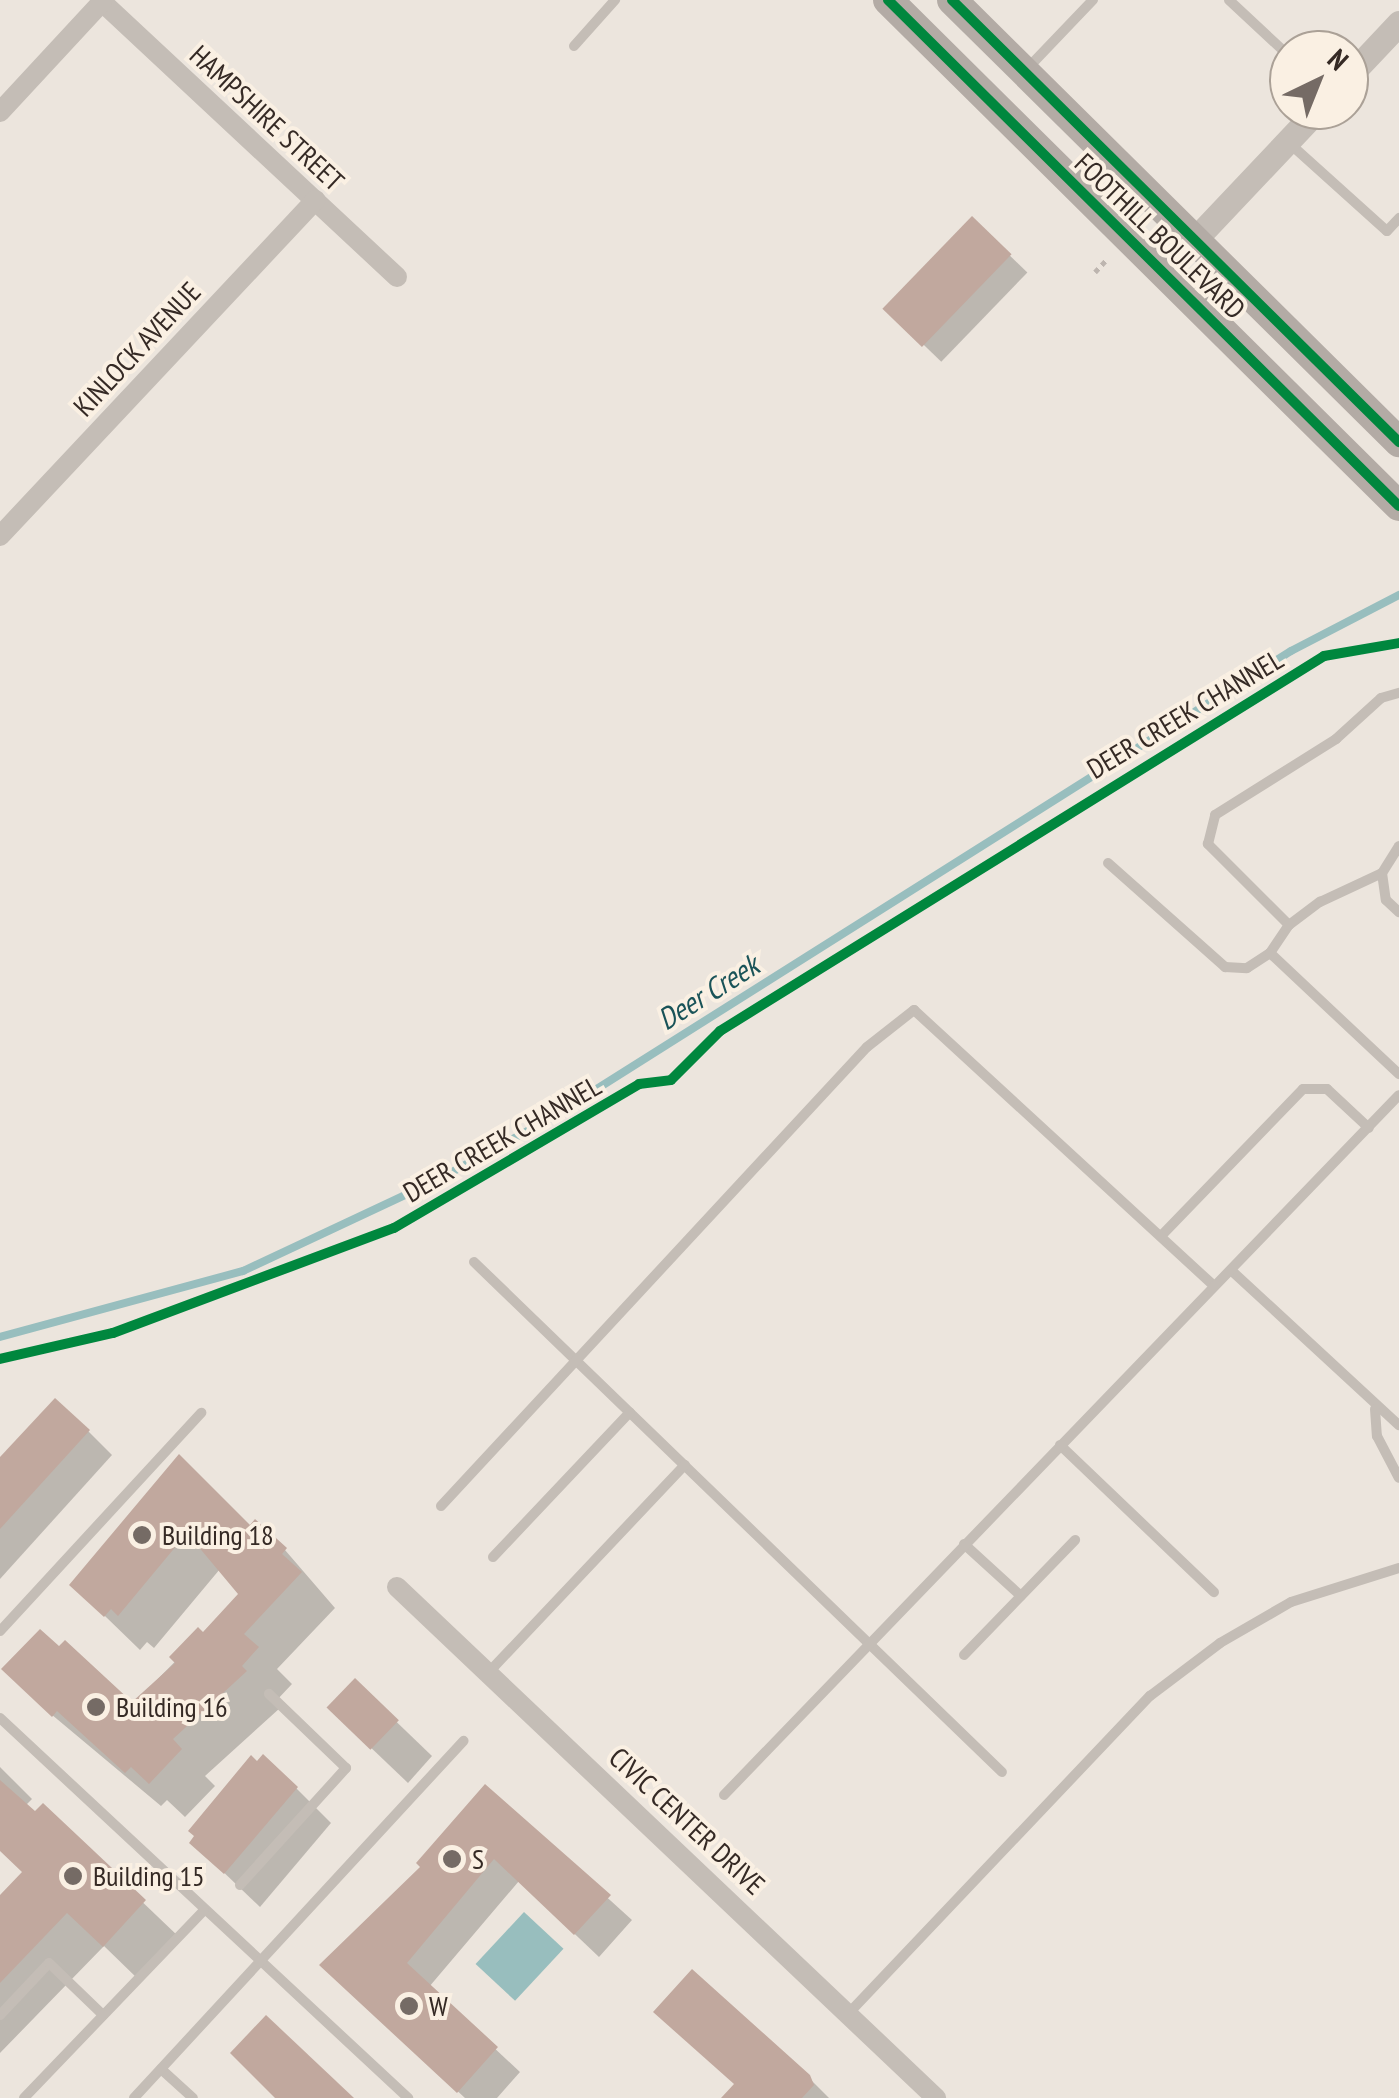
<!DOCTYPE html>
<html>
<head>
<meta charset="utf-8">
<style>
	body { margin:0 }
	#map { position:relative; width:1399px; height:2098px; overflow:hidden; background:#ece5dd; font-family:"PT Sans Narrow",sans-serif }
	div>[style] { position:absolute }
	.water>* { inset:0; background:#98bebe; transform-origin:0 0 }
	.shadow>* { inset:0; background:#0003; transform-origin:0 0 }
	.stream>* { height:8px; margin:-4px; padding:0 4px; transform-origin:4px; border-radius:4px; background:#98bebe }
	.building>* { inset:0; background:#c1a89e; transform-origin:0 0 }
	.path>* { height:5px; margin-top:-2.5px; transform-origin:0; background:repeating-linear-gradient(90deg,#bdb5af 0 5px,transparent 0 10px) }
	.service>* { height:10px; margin:-5px; padding:0 5px; transform-origin:5px; border-radius:5px; background:#c4bdb6 }
	.minor>* { height:20px; margin:-10px; padding:0 10px; transform-origin:10px; border-radius:10px; background:#c4bdb6 }
	.tertiary>* { height:25px; margin:-12.5px; padding:0 12.5px; transform-origin:12.5px; border-radius:12.5px; background:#c4bdb6 }
	.primary>* { height:30px; margin:-15px; padding:0 15px; transform-origin:15px; border-radius:15px; background:#b3aba5 }
	.cycleway>* { height:10px; margin:-5px; padding:0 5px; transform-origin:5px; border-radius:5px; background:#00873e }
	.dots>* { width:28px; height:28px; translate:-50% -50%; box-sizing:border-box; border:5px solid #faf0e3; border-radius:50% }
	span { translate:-50% -50%; white-space:nowrap; text-align:center; line-height:1.15; -webkit-text-stroke:8px #faf0e3; paint-order:stroke }
	.street-label { font-size:28px; color:#352a25 }
	.poi-label { font-size:28px; color:#352a25 }
	.left { translate:0 -50%; text-align:left }
	.water-label { font-size:30px; color:#195358; font-style:italic }
	.north { position:absolute; left:1269px; top:30px; width:100px; height:100px; box-sizing:border-box; background:#faf0e3; border:2px solid #aba197; border-radius:50%; rotate:43deg; font-size:28px; font-weight:700; line-height:40px; text-align:center; color:#352a25 }
	.north::after { content:''; display:block; margin:auto; width:35px; height:45px; background:#756b65; clip-path:polygon(50% 0,100% 100%,50% 72%,0 100%) }
</style>
</head>
<body>
<div id="map">
	<div class="water">
		<div style="left:524px;top:1912px;width:54px;height:71px;rotate:43deg"></div>
	</div>
	<div class="shadow">
		<div style="left:972px;top:219px;width:77px;height:124px;rotate:44deg"></div>
		<div style="clip-path:polygon(88px 1431px,112px 1455px,0 1579px,0 1461px)"></div>
		<div style="clip-path:polygon(180px 1457px,250px 1528px,255px 1523px,285px 1550px,335px 1608px,277px 1669px,292px 1684px,275px 1702px,280px 1708px,205px 1776px,215px 1786px,185px 1817px,167px 1800px,161px 1806px,39px 1704px,132px 1705px,241px 1595px,220px 1569px,154px 1648px,147px 1642px,140px 1650px,73px 1585px)"></div>
		<div style="clip-path:polygon(355px 1682px,432px 1756px,408px 1783px,365px 1742px)"></div>
		<div style="clip-path:polygon(0 1767px,32px 1799px,25px 1806px,35px 1815px,43px 1807px,179px 1937px,139px 1980px,104px 1946px,0 2053px,0 1899px,25px 1873px,0 1835px)"></div>
		<div style="clip-path:polygon(485px 1787px,632px 1920px,599px 1957px,519px 1881px,429px 1987px,520px 2072px,497px 2098px,465px 2098px,346px 1988px)"></div>
		<div style="clip-path:polygon(296px 1788px,331px 1823px,260px 1907px,193px 1843px)"></div>
		<div style="clip-path:polygon(808px 2077px,829px 2098px,724px 2098px)"></div>
	</div>
	<div class="stream">
		<div style="left:0;top:1337px;width:252px;rotate:-15.2deg"></div>
		<div style="left:243px;top:1271px;width:217px;rotate:-25.1deg"></div>
		<div style="left:439px;top:1179px;width:122px;rotate:-28.5deg"></div>
		<div style="left:546px;top:1121px;width:881px;rotate:-32.25deg"></div>
		<div style="left:1291px;top:651px;width:122px;rotate:-27.4deg"></div>
	</div>
	<div class="building">
		<div style="left:972px;top:216px;width:55px;height:129px;rotate:44deg"></div>
		<div style="clip-path:polygon(55px 1398px,90px 1430px,0 1529px,0 1457px)"></div>
		<div style="clip-path:polygon(179px 1454px,250px 1525px,255px 1519px,287px 1548px,282px 1554px,302px 1572px,244px 1634px,259px 1647px,242px 1666px,247px 1671px,173px 1739px,182px 1749px,149px 1784px,131px 1767px,125px 1773px,57px 1711px,52px 1717px,1px 1669px,40px 1629px,59px 1646px,65px 1640px,132px 1702px,175px 1663px,169px 1657px,198px 1627px,203px 1632px,238px 1594px,187px 1533px,118px 1616px,111px 1609px,104px 1617px,69px 1585px)"></div>
		<div style="left:355px;top:1678px;width:61px;height:41px;rotate:44deg"></div>
		<div style="clip-path:polygon(263px 1754px,298px 1787px,224px 1874px,189px 1843px,194px 1836px,188px 1831px,251px 1755px,257px 1761px)"></div>
		<div style="clip-path:polygon(0 1780px,35px 1811px,43px 1803px,146px 1900px,103px 1947px,67px 1913px,0 1983px,0 1895px,22px 1872px,0 1851px)"></div>
		<div style="clip-path:polygon(485px 1784px,611px 1895px,574px 1935px,494px 1859px,407px 1963px,498px 2047px,457px 2093px,319px 1965px,420px 1867px,416px 1863px)"></div>
		<div style="clip-path:polygon(692px 1969px,810px 2075px,814px 2085px,802px 2098px,721px 2098px,734px 2084px,653px 2012px)"></div>
		<div style="clip-path:polygon(266px 2015px,354px 2098px,275px 2098px,230px 2053px)"></div>
	</div>
	<div class="path">
		<div style="left:1095px;top:272px;width:18px;rotate:-47deg"></div>
	</div>
	<div class="service">
		<div style="left:1229px;top:0;width:82px;rotate:43deg"></div>
		<div style="left:574px;top:46px;width:62px;rotate:-48.3deg"></div>
		<div style="left:1026px;top:70px;width:97px;rotate:-46.3deg"></div>
		<div style="left:1288px;top:142px;width:133px;rotate:42deg"></div>
		<div style="left:1387px;top:231px;width:18px;rotate:-47deg"></div>
		<div style="left:1399px;top:846px;width:32px;rotate:122deg"></div>
		<div style="left:1382px;top:873px;width:27px;rotate:82deg"></div>
		<div style="left:1386px;top:900px;width:18px;rotate:43deg"></div>
		<div style="left:1108px;top:863px;width:157px;rotate:41.6deg"></div>
		<div style="left:1225px;top:967px;width:22px;rotate:3deg"></div>
		<div style="left:1247px;top:968px;width:27px;rotate:-33deg"></div>
		<div style="left:1270px;top:953px;width:34px;rotate:-56deg"></div>
		<div style="left:1289px;top:925px;width:115px;rotate:-135deg"></div>
		<div style="left:1208px;top:844px;width:30px;rotate:-76deg"></div>
		<div style="left:1215px;top:815px;width:143px;rotate:-32.1deg"></div>
		<div style="left:1336px;top:739px;width:61px;rotate:-42.3deg"></div>
		<div style="left:1381px;top:698px;width:19px;rotate:-16deg"></div>
		<div style="left:1289px;top:925px;width:39px;rotate:-37deg"></div>
		<div style="left:1320px;top:902px;width:68px;rotate:-25.1deg"></div>
		<div style="left:1270px;top:953px;width:177px;rotate:43.2deg"></div>
		<div style="left:1162px;top:1235px;width:203px;rotate:-46deg"></div>
		<div style="left:1303px;top:1089px;width:24px"></div>
		<div style="left:1327px;top:1089px;width:57px;rotate:42.9deg"></div>
		<div style="left:474px;top:1262px;width:734px;rotate:44.01deg"></div>
		<div style="left:1233px;top:1272px;width:226px;rotate:42.7deg"></div>
		<div style="left:1375px;top:1409px;width:27px;rotate:86deg"></div>
		<div style="left:1377px;top:1436px;width:47px;rotate:62.4deg"></div>
		<div style="left:1060px;top:1445px;width:213px;rotate:43.7deg"></div>
		<div style="left:441px;top:1506px;width:626px;rotate:-47.14deg"></div>
		<div style="left:867px;top:1047px;width:60px;rotate:-38.2deg"></div>
		<div style="left:914px;top:1010px;width:403px;rotate:42.6deg"></div>
		<div style="left:964px;top:1544px;width:77px;rotate:42.4deg"></div>
		<div style="left:493px;top:1557px;width:199px;rotate:-46.6deg"></div>
		<div style="left:0;top:1631px;width:297px;rotate:-47.3deg"></div>
		<div style="left:964px;top:1655px;width:160px;rotate:-46deg"></div>
		<div style="left:489px;top:1672px;width:285px;rotate:-46.6deg"></div>
		<div style="left:0;top:1718px;width:558px;rotate:42.96deg"></div>
		<div style="left:724px;top:1795px;width:972px;rotate:-46.04deg"></div>
		<div style="left:240px;top:1885px;width:158px;rotate:-47.8deg"></div>
		<div style="left:346px;top:1768px;width:107px;rotate:-136.1deg"></div>
		<div style="left:848px;top:2014px;width:439px;rotate:-46.5deg"></div>
		<div style="left:1150px;top:1696px;width:88px;rotate:-37.1deg"></div>
		<div style="left:1220px;top:1643px;width:82px;rotate:-30deg"></div>
		<div style="left:1291px;top:1602px;width:113px;rotate:-17.5deg"></div>
		<div style="left:0;top:2015px;width:71px;rotate:-46.7deg"></div>
		<div style="left:49px;top:1963px;width:75px;rotate:43.9deg"></div>
		<div style="left:161px;top:2069px;width:43px;rotate:42.2deg"></div>
		<div style="left:24px;top:2098px;width:260px;rotate:-46.2deg"></div>
		<div style="left:134px;top:2098px;width:486px;rotate:-47.3deg"></div>
	</div>
	<div class="minor">
		<div style="left:100px;top:0;width:406px;rotate:43deg"></div>
		<div style="left:0;top:112px;width:150px;rotate:-47.2deg"></div>
		<div style="left:0;top:536px;width:461px;rotate:-46.8deg"></div>
		<div style="left:397px;top:1587px;width:743px;rotate:43.47deg"></div>
	</div>
	<div class="tertiary">
		<div style="left:1349px;top:76px;width:73px;rotate:-46.7deg"></div>
		<div style="left:1165px;top:271px;width:221px;rotate:-46.6deg"></div>
	</div>
	<div class="primary">
		<div style="left:888px;top:0;width:719px;rotate:44.72deg"></div>
		<div style="left:952px;top:0;width:629px;rotate:44.68deg"></div>
	</div>
	<div class="cycleway">
		<div style="left:888px;top:0;width:719px;rotate:44.72deg"></div>
		<div style="left:952px;top:0;width:629px;rotate:44.68deg"></div>
		<div style="left:0;top:1359px;width:116px;rotate:-13deg"></div>
		<div style="left:113px;top:1333px;width:300px;rotate:-20.5deg"></div>
		<div style="left:394px;top:1228px;width:284px;rotate:-30.4deg"></div>
		<div style="left:639px;top:1084px;width:32px;rotate:-7deg"></div>
		<div style="left:671px;top:1080px;width:69px;rotate:-45deg"></div>
		<div style="left:720px;top:1031px;width:711px;rotate:-31.83deg"></div>
		<div style="left:1324px;top:656px;width:76px;rotate:-9.8deg"></div>
	</div>
	<div class="dots">
		<div style="left:142px;top:1535px;background:#756b65"></div>
		<div style="left:96px;top:1707px;background:#756b65"></div>
		<div style="left:452px;top:1859px;background:#756b65"></div>
		<div style="left:73px;top:1876px;background:#756b65"></div>
		<div style="left:409px;top:2006px;background:#756b65"></div>
	</div>
	<div class="street-label">
		<span style="left:267px;top:118px;rotate:43deg">HAMPSHIRE STREET</span>
		<span style="left:1160px;top:236px;rotate:44deg">FOOTHILL BOULEVARD</span>
		<span style="left:137px;top:349px;rotate:-47deg">KINLOCK AVENUE</span>
		<span style="left:1185px;top:714px;rotate:-31deg">DEER CREEK CHANNEL</span>
		<span style="left:502px;top:1139px;rotate:-30deg">DEER CREEK CHANNEL</span>
		<span style="left:687px;top:1821px;rotate:43deg">CIVIC CENTER DRIVE</span>
	</div>
	<div class="poi-label">
		<span class="left" style="left:162px;top:1535px">Building 18</span>
		<span class="left" style="left:116px;top:1707px">Building 16</span>
		<span class="left" style="left:472px;top:1859px">S</span>
		<span class="left" style="left:93px;top:1876px">Building 15</span>
		<span class="left" style="left:429px;top:2006px">W</span>
	</div>
	<div class="water-label">
		<span style="left:708px;top:992px;rotate:-32deg">Deer Creek</span>
	</div>
	<div class="north">N</div>
</div>
</body>
</html>
